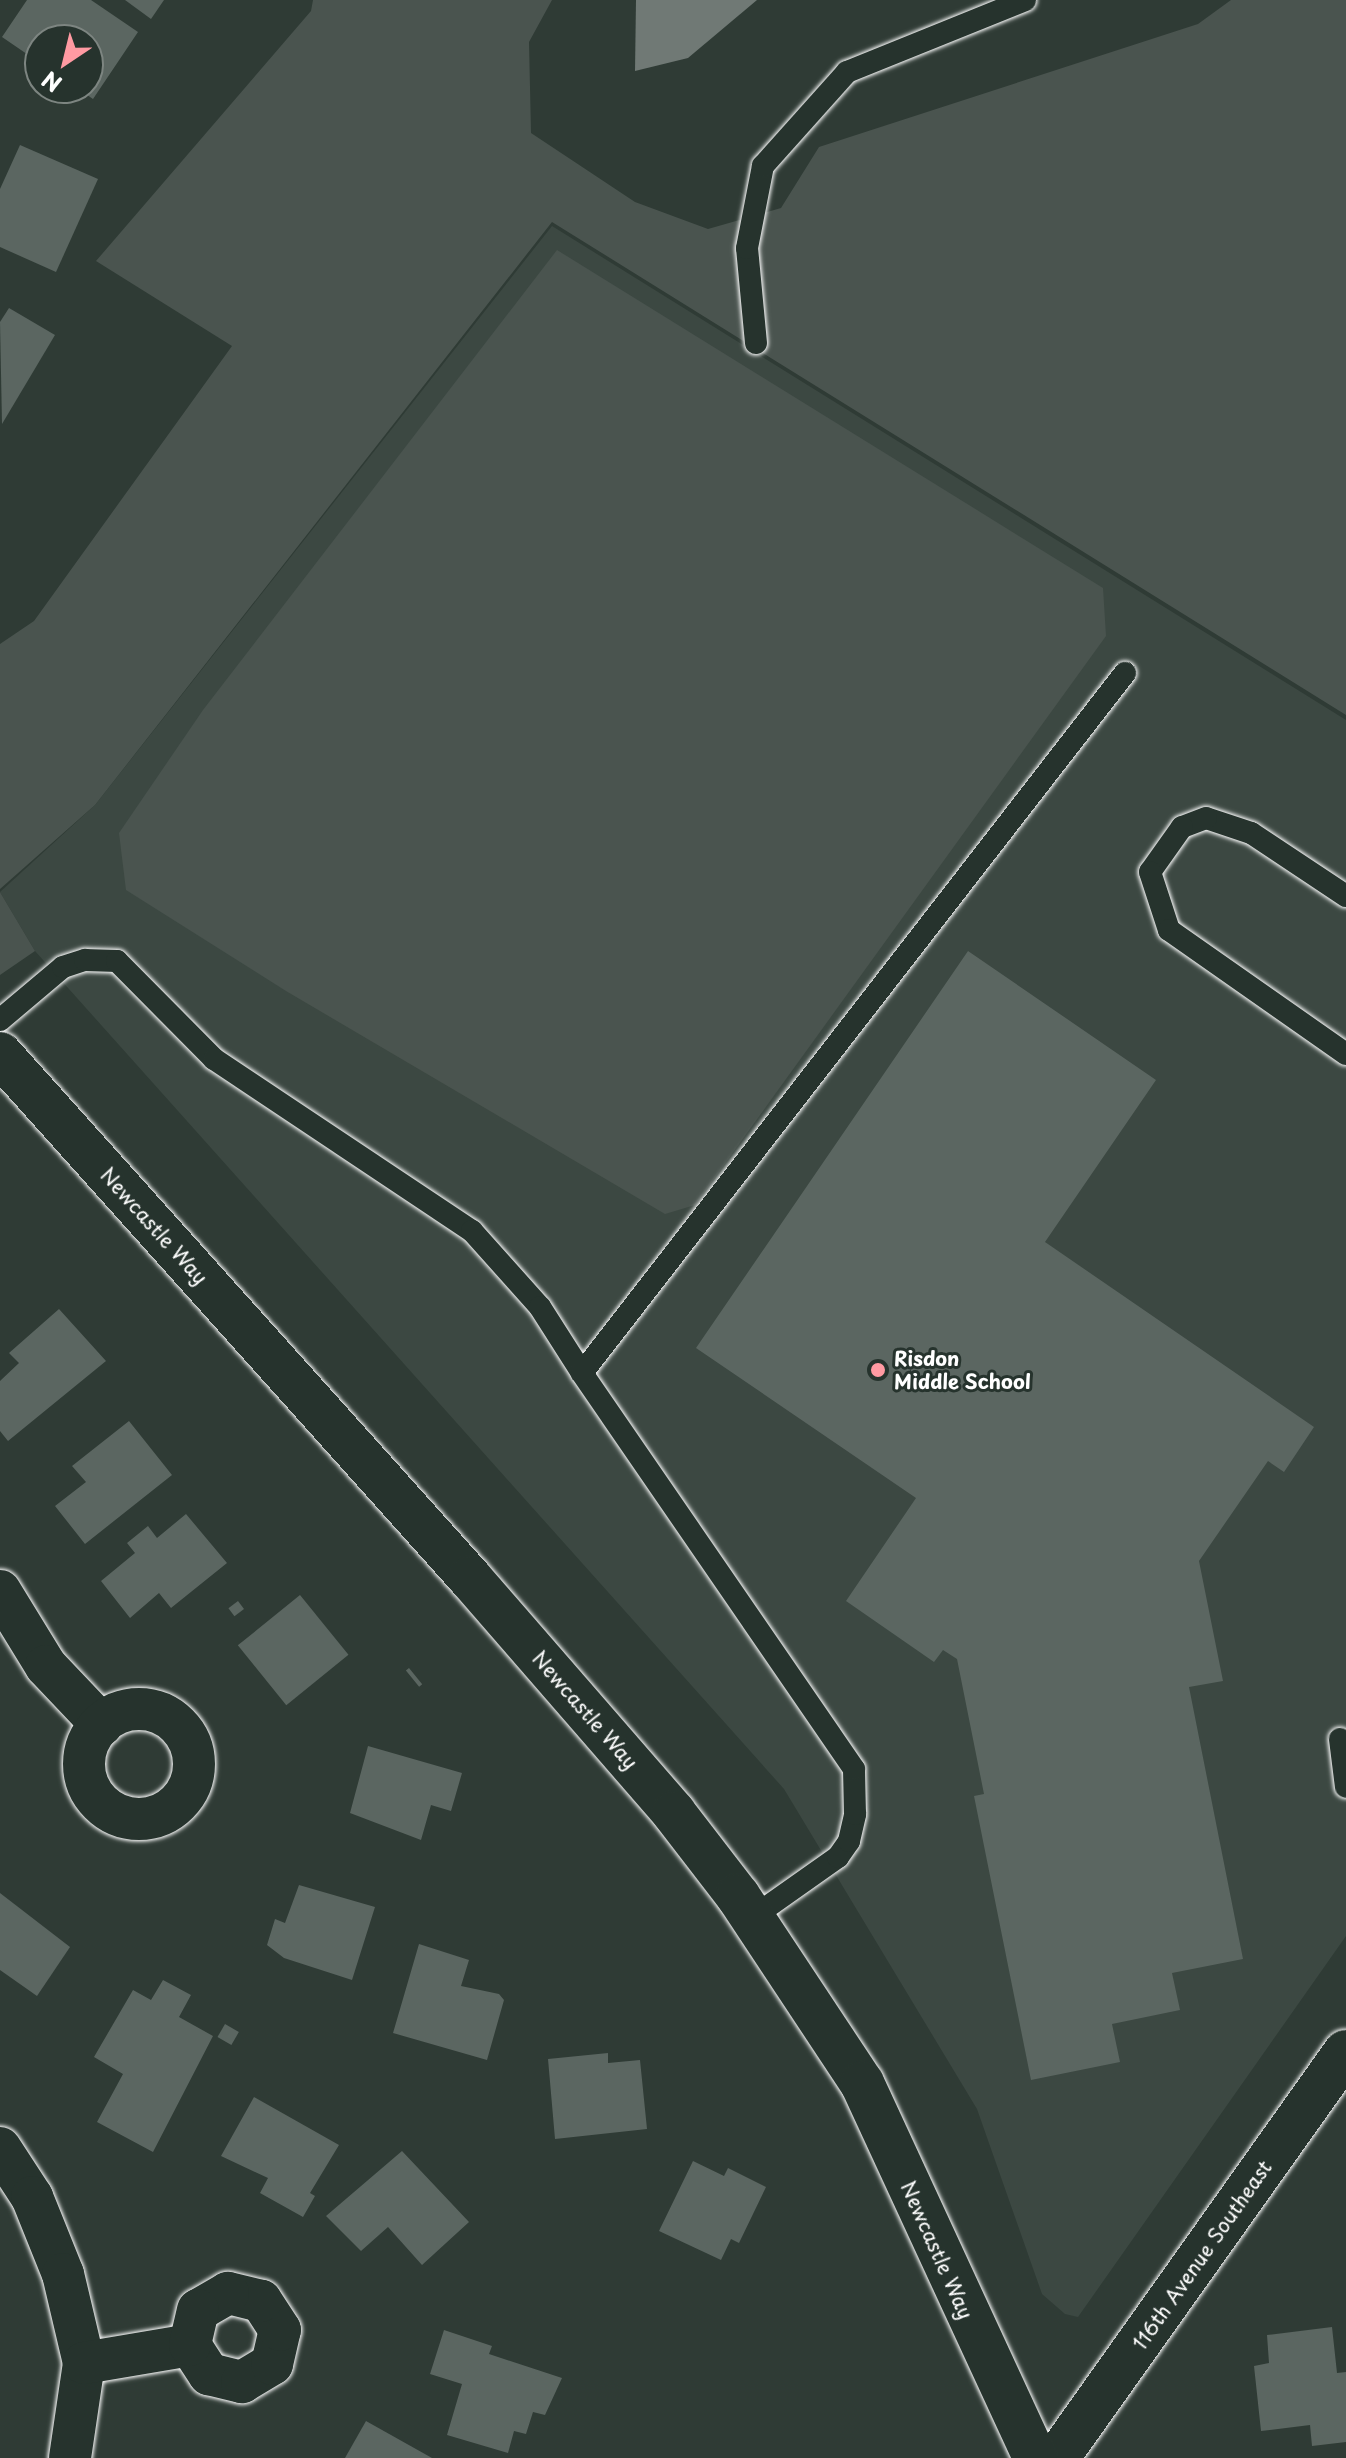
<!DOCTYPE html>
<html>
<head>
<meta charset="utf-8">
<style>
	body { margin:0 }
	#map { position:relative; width:1346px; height:2458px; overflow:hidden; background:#2f3b35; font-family:"Playpen Sans",sans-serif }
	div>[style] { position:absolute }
	.built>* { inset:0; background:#3c4842 }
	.green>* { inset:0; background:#4a544f }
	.water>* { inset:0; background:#707975 }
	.building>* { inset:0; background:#5b6661; transform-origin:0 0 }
	.roads { filter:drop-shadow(0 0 2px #fff) drop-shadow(0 0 2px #fff) }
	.service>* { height:22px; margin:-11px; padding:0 11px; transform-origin:11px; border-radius:11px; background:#26332d }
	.minor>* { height:42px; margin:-21px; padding:0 21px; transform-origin:21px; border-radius:21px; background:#26332d }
	.minor>.ring { margin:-21px; padding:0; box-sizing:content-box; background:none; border:42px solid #26332d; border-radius:50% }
	.tertiary>* { height:44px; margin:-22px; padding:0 22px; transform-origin:22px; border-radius:22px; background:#26332d }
	.secondary>* { height:44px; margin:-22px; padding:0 22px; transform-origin:22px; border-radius:22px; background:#26332d }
	.dots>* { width:22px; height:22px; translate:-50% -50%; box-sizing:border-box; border:4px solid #26332d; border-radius:50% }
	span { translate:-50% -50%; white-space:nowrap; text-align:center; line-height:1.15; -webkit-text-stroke:6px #26332d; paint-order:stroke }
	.street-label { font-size:20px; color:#fff }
	.poi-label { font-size:20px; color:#fff; font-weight:700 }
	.left { translate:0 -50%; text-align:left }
	.north { position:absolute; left:24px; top:24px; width:80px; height:80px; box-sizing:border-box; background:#26332d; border:2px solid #7d8581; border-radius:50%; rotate:215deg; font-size:22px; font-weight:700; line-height:32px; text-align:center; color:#fff }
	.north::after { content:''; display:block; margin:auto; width:28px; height:36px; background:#ff9aa2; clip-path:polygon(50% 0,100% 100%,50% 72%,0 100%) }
</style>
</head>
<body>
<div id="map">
	<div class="built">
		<div style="clip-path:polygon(552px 226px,1346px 720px,1346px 1936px,1078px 2317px,1065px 2314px,1042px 2294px,977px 2109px,784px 1789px,35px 951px,0 892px,95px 805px)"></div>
	</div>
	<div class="green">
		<div style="clip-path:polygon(313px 0,552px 0,529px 42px,531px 133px,635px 202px,708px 229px,781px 208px,819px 147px,1198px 24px,1231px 0,1346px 0,1346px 715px,552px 222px,95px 805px,0 889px,0 644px,34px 621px,232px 346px,96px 261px,311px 11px)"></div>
		<div style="clip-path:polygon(557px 250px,1103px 588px,1106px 636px,695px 1205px,665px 1214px,286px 991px,126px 890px,119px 833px,203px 710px)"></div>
		<div style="clip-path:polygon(0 892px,35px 951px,0 975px)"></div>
	</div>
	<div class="water">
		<div style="clip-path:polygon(636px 0,757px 0,688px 58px,635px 71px)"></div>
	</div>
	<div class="building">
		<div style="clip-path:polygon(27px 0,91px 0,138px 32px,93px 99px,77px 88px,88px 88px,88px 40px,40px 40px,40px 63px,2px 37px)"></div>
		<div style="clip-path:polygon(125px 0,164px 0,151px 19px)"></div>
		<div style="clip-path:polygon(20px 145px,98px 179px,56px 272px,0 247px,0 189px)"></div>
		<div style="clip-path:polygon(9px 308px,55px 335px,2px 424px,0 322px)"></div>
		<div style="clip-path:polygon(968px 951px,1156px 1080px,1045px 1242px,1314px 1427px,1284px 1472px,1268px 1461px,1199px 1561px,1223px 1681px,1189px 1687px,1243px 1959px,1172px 1973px,1180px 2010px,1112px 2024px,1120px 2062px,1031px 2080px,974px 1796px,984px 1794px,957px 1659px,943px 1650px,934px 1662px,846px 1601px,916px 1498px,696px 1348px)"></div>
		<div style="clip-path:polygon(59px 1309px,106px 1361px,8px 1441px,0 1431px,0 1381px,19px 1363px,9px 1353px)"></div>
		<div style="clip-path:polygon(129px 1421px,172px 1475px,85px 1544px,55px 1506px,86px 1482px,72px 1466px)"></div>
		<div style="clip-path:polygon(186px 1514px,227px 1563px,171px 1608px,159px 1593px,130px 1618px,101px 1581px,135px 1553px,127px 1543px,148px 1526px,157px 1538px)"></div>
		<div style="left:300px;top:1595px;width:77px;height:80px;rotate:51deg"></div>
		<div style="left:238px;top:1601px;width:10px;height:12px;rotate:53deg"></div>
		<div style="left:409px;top:1668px;width:21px;height:4px;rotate:51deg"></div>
		<div style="clip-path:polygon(368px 1746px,462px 1773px,451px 1811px,431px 1805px,421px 1840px,350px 1813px)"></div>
		<div style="clip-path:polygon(299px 1885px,375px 1907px,352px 1980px,284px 1958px,267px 1945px,275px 1919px,285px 1923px)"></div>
		<div style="clip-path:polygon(0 1893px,70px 1947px,37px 1996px,0 1970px)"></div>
		<div style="clip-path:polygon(419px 1944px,469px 1960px,461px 1986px,499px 1994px,504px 2000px,487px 2060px,393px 2033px)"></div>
		<div style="clip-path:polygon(163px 1980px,191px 1995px,179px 2017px,213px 2036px,153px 2152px,97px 2122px,123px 2074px,94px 2057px,133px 1990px,151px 2000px)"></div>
		<div style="left:225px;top:2024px;width:16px;height:15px;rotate:30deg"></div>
		<div style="clip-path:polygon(608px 2053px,608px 2063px,640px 2060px,647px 2129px,555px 2139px,548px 2059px)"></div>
		<div style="clip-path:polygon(254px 2097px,339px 2145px,310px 2193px,315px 2196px,303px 2217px,260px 2193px,268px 2178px,221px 2156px)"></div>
		<div style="clip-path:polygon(402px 2151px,469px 2222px,422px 2265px,388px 2227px,361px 2251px,326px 2216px)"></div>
		<div style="clip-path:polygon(693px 2161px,724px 2176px,728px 2168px,766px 2187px,739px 2243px,731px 2239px,721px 2260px,659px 2231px)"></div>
		<div style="clip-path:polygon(1332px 2327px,1337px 2373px,1346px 2372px,1346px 2442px,1312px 2446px,1310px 2425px,1261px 2431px,1254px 2366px,1269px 2363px,1267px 2335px)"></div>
		<div style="clip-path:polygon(444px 2330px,492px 2346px,489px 2354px,562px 2378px,545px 2415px,533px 2412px,526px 2434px,514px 2431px,508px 2453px,447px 2435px,462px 2384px,430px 2374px)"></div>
		<div style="clip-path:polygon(366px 2421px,432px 2458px,345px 2458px)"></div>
	</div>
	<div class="roads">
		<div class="service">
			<div style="left:756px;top:343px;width:95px;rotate:-95.4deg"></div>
			<div style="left:747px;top:248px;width:84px;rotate:-79deg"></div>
			<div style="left:763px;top:166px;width:126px;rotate:-48.2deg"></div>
			<div style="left:847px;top:72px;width:192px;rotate:-22deg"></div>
			<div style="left:1346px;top:896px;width:114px;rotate:-146.4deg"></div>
			<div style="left:1251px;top:833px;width:47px;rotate:-161.6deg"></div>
			<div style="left:1206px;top:818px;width:26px;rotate:159deg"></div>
			<div style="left:1182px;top:827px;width:55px;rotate:125.4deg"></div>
			<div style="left:1150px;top:872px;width:61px;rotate:71.9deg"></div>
			<div style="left:1169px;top:930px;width:216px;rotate:35deg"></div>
			<div style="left:0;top:1020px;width:82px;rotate:-40.1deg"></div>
			<div style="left:63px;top:967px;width:23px;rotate:-18deg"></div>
			<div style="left:85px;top:960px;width:32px;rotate:2deg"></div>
			<div style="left:117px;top:961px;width:138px;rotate:45.3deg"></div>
			<div style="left:214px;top:1059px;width:310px;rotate:33.7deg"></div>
			<div style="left:472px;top:1231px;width:102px;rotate:48.2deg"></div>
			<div style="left:540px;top:1307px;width:78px;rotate:57.5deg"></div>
			<div style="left:1340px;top:1739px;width:48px;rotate:82.9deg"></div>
			<div style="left:753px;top:1917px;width:104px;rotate:-35.2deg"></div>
			<div style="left:838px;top:1857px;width:19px;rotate:-55deg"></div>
			<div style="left:849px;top:1841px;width:28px;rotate:-77deg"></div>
			<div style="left:855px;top:1814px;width:45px;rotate:-91.3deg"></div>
			<div style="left:854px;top:1769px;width:480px;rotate:-124.5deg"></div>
			<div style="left:582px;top:1373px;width:886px;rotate:-52.2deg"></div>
		</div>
		<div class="minor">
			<div style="left:0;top:1591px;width:88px;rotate:58.5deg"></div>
			<div style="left:46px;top:1666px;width:81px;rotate:46.5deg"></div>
			<div class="ring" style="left:84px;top:1709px;width:68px;height:68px"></div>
			<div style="left:0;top:2148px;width:59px;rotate:56.9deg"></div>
			<div style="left:32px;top:2197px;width:83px;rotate:68.1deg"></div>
			<div style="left:63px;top:2274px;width:91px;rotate:76.7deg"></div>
			<div style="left:84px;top:2363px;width:96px;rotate:98.4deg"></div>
			<div style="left:84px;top:2363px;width:108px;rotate:-9.6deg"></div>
			<div style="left:190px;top:2345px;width:35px;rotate:57deg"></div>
			<div style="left:209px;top:2374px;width:34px;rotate:14deg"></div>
			<div style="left:242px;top:2382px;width:35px;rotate:-31deg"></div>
			<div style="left:272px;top:2364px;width:35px;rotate:-77deg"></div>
			<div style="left:280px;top:2330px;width:35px;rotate:-123deg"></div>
			<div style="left:261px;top:2301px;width:34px;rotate:-166deg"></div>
			<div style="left:228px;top:2293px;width:34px;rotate:150deg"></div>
			<div style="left:198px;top:2310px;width:36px;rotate:103deg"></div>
		</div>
		<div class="tertiary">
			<div style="left:1057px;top:2458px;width:498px;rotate:-54.6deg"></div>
		</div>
		<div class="secondary">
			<div style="left:0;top:1054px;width:704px;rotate:48.11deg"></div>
			<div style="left:470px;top:1578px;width:311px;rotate:49deg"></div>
			<div style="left:674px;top:1813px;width:105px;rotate:52.4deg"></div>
			<div style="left:738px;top:1896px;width:224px;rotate:56.5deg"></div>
			<div style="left:862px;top:2083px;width:413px;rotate:65.2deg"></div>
		</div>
	</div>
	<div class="dots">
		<div style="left:878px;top:1370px;background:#ff9aa2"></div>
	</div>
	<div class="street-label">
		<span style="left:154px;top:1226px;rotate:48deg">Newcastle Way</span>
		<span style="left:585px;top:1710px;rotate:49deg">Newcastle Way</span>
		<span style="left:937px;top:2250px;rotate:66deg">Newcastle Way</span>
		<span style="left:1202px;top:2255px;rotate:-55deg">116th Avenue Southeast</span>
	</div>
	<div class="poi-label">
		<span class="left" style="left:894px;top:1370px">Risdon<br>Middle School</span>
	</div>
	<div class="north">N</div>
</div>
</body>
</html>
